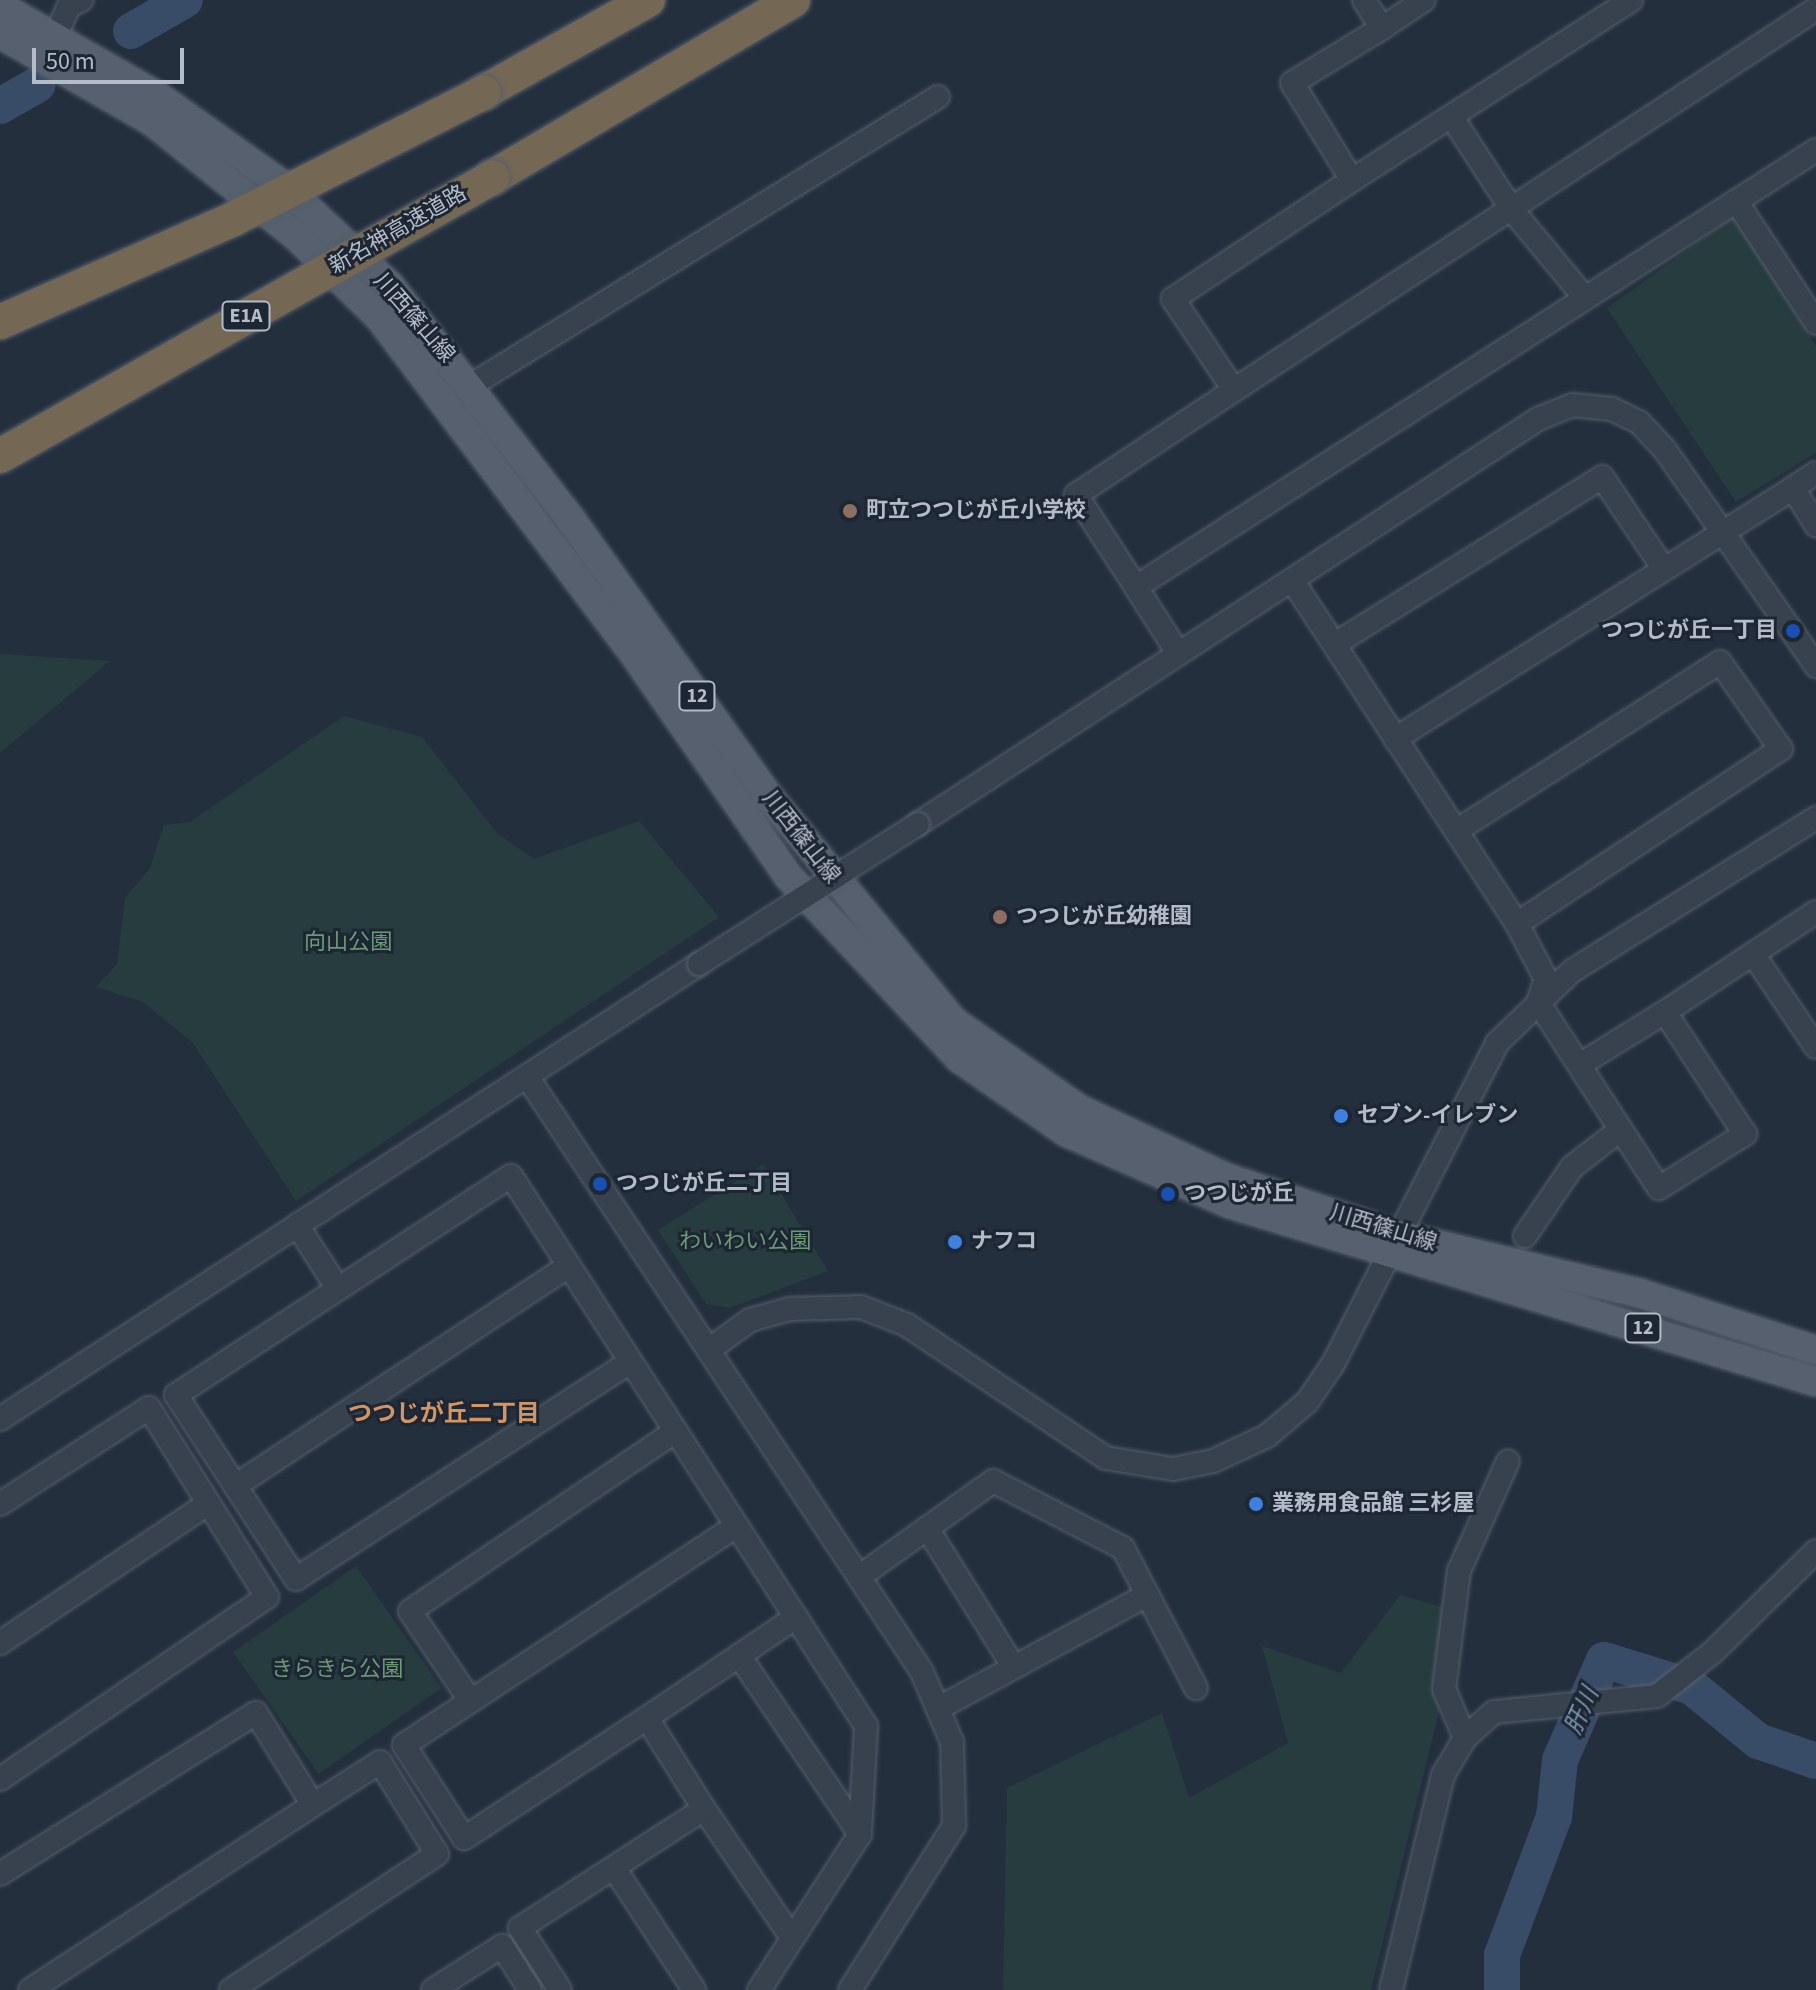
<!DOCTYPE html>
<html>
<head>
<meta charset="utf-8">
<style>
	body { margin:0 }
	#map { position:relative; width:1816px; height:1990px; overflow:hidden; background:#242f3e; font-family:"Source Sans 3","Noto Sans JP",sans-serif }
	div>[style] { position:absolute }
	.green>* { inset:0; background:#263c3f; transform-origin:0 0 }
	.river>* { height:36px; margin:-18px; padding:0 18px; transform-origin:18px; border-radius:18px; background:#394c67 }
	.roads { filter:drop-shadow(0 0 2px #565f6c) drop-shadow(0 0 2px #565f6c) }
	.minor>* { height:22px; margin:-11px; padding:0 11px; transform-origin:11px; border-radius:11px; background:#38414e }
	.major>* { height:28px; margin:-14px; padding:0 14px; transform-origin:14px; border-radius:14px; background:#56606e }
	.highway>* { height:34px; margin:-17px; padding:0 17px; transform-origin:17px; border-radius:17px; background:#746855 }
	.bridges { filter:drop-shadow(0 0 2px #565f6c) drop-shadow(0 0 2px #565f6c) }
	.minor-bridge>* { height:22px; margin:-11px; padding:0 11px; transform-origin:11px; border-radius:11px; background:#38414e }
	.highway-bridge>* { height:34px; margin:-17px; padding:0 17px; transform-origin:17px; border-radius:17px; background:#746855 }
	.dots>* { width:22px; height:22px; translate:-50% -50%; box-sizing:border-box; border:4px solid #1d2633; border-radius:50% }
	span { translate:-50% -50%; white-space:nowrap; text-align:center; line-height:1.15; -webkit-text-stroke:6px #1d2633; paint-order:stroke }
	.shield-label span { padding:2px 6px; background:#1d2633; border:2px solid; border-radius:6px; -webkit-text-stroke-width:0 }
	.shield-label { font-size:20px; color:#b4bcc9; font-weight:700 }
	.street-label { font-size:22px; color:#b4bcc9 }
	.poi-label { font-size:22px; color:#b4bcc9; font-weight:700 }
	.left { translate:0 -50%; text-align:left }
	.right { translate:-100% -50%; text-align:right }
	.park-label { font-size:22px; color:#6b9a76 }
	.neighbourhood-label { font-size:24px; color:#d59563; font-weight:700 }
	.water-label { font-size:24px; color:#7c92b1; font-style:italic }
	.scale { position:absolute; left:32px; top:48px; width:152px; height:36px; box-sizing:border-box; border:4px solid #b4bcc9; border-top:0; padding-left:10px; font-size:24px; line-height:28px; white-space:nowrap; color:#b4bcc9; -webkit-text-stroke:6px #1d2633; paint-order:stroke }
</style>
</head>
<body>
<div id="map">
	<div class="green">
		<div style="clip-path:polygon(1734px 216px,1816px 346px,1816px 453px,1736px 502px,1607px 308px)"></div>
		<div style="clip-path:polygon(0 654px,110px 661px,0 753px)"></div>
		<div style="clip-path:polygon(344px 716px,422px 737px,497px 833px,534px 859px,639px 821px,719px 917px,296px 1201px,193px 1043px,143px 1002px,96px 987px,117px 964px,125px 898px,150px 868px,164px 825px,190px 822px)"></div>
		<div style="clip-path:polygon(763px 1164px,828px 1271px,730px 1308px,706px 1304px,658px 1230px)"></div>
		<div style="left:356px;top:1566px;width:149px;height:150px;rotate:55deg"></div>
		<div style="clip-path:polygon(1400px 1595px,1463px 1613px,1371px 1990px,1003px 1990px,1007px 1788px,1162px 1713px,1189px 1798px,1288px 1743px,1262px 1646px,1341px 1673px)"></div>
	</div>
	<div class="river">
		<div style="left:131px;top:31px;width:62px;rotate:-29.9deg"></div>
		<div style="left:0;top:106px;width:43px;rotate:-29.6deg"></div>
		<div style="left:1502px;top:1990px;width:35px;rotate:-90deg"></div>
		<div style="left:1502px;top:1955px;width:147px;rotate:-69.4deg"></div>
		<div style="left:1554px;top:1817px;width:57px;rotate:-84deg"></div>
		<div style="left:1560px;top:1760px;width:109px;rotate:-66.3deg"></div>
		<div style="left:1604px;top:1660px;width:92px;rotate:17.1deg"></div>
		<div style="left:1692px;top:1687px;width:85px;rotate:39.3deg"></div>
		<div style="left:1758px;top:1741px;width:61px;rotate:19deg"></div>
	</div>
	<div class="roads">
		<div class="minor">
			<div style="left:1382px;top:28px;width:50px;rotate:-33.7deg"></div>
			<div style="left:56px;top:35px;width:32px;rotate:-66deg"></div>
			<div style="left:69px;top:6px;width:14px;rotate:-25deg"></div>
			<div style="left:1453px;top:119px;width:108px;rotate:57deg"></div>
			<div style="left:1512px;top:210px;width:114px;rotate:50.3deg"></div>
			<div style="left:1352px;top:180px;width:332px;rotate:-32.8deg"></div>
			<div style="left:1736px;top:201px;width:146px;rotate:56.7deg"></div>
			<div style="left:470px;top:386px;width:550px;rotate:-31.7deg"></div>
			<div style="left:1234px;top:390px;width:696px;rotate:-33.21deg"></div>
			<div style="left:1793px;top:488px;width:27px;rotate:-33deg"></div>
			<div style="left:1292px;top:580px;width:411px;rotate:56.8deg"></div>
			<div style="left:1517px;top:924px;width:62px;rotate:62.2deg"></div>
			<div style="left:1546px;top:979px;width:24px;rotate:109deg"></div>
			<div style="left:1538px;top:1002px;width:222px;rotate:57deg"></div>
			<div style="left:1659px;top:1188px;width:102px;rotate:-32.1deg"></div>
			<div style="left:1745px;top:1134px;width:146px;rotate:-123.3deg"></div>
			<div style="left:1665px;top:1012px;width:181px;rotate:-33.5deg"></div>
			<div style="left:1136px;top:587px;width:110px;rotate:-123.1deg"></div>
			<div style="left:1076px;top:495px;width:190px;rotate:-33.6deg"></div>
			<div style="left:1234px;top:390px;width:110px;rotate:-123.8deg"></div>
			<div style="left:1173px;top:299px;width:215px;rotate:-33.6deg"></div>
			<div style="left:1352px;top:180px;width:114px;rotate:-121.7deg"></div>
			<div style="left:1292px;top:83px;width:105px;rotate:-31.4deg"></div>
			<div style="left:1382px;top:28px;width:33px;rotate:-123deg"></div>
			<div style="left:1335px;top:644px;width:315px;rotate:-32deg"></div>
			<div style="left:1602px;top:477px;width:111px;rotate:56deg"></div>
			<div style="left:1178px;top:653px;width:78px;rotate:-122.5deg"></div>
			<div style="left:1136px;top:587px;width:808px;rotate:-32.73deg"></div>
			<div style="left:1395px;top:739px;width:471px;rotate:-32.2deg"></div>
			<div style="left:1793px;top:488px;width:44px;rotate:58.1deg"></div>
			<div style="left:918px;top:824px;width:741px;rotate:-33.15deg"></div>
			<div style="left:1538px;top:419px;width:37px;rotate:-22deg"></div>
			<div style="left:1572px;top:405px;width:40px;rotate:5.7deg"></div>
			<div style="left:1612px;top:409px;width:30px;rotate:26deg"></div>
			<div style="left:1639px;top:422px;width:38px;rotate:47deg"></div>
			<div style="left:1665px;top:450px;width:264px;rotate:55deg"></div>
			<div style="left:1456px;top:831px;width:313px;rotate:-32.6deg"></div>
			<div style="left:1720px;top:662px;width:106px;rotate:55deg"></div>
			<div style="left:1781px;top:749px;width:317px;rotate:146.5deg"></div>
			<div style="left:1753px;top:954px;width:112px;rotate:55.9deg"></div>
			<div style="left:1581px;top:1064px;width:99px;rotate:-31.8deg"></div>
			<div style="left:528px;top:1078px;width:713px;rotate:56.44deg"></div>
			<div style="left:922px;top:1672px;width:76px;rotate:66.8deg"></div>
			<div style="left:952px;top:1742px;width:84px;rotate:88.6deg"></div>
			<div style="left:954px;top:1826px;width:194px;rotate:122.4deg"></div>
			<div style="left:297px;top:1225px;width:74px;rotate:57.2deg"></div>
			<div style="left:1525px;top:1236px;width:83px;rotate:-55.7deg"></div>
			<div style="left:1572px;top:1167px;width:61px;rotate:-37.6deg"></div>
			<div style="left:710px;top:1349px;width:49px;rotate:-35.9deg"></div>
			<div style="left:750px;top:1320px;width:41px;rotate:-15.4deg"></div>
			<div style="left:790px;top:1309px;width:71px;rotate:-1.6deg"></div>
			<div style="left:861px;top:1307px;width:49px;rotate:21.4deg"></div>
			<div style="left:907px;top:1325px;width:239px;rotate:33.8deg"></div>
			<div style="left:1106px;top:1458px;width:68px;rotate:9.3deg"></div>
			<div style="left:1173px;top:1469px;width:41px;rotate:-11.3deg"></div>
			<div style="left:1213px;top:1461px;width:60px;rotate:-24.8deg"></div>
			<div style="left:1267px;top:1436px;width:52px;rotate:-40.4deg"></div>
			<div style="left:1307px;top:1402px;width:46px;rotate:-55.6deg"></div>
			<div style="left:1333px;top:1364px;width:360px;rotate:-62.9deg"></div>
			<div style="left:1497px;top:1043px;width:104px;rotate:-43.8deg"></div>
			<div style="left:1572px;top:971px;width:288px;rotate:-32.1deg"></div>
			<div style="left:630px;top:1362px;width:398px;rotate:147deg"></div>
			<div style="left:296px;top:1579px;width:220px;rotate:-123.1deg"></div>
			<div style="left:176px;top:1395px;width:400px;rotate:-33.2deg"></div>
			<div style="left:511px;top:1176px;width:655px;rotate:57.16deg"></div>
			<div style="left:866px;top:1726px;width:108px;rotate:93.2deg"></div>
			<div style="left:860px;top:1834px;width:186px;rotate:122.9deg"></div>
			<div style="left:0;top:1419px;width:834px;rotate:-33.06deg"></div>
			<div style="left:235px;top:1486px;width:400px;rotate:-33.4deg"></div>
			<div style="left:0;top:1504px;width:177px;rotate:-32.8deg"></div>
			<div style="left:149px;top:1408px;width:223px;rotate:58deg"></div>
			<div style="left:267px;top:1597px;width:323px;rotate:145.7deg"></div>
			<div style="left:927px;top:1528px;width:164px;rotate:58deg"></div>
			<div style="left:859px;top:1577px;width:165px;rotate:-35.6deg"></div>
			<div style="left:993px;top:1481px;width:146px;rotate:27.3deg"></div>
			<div style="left:1123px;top:1548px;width:158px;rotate:62.5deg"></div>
			<div style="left:0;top:1643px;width:250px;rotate:-33.8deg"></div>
			<div style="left:740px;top:1657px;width:214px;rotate:55.9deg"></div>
			<div style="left:470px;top:1700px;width:107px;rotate:-124deg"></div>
			<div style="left:410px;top:1611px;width:319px;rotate:-34.1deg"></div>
			<div style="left:939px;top:1708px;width:237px;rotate:-28.5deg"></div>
			<div style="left:647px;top:1718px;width:180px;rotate:-34.1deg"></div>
			<div style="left:1465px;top:1738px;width:53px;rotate:-113.2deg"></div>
			<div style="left:1444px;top:1689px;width:119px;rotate:-82.8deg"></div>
			<div style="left:1459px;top:1571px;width:120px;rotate:-66deg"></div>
			<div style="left:704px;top:1809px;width:156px;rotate:55.7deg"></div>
			<div style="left:614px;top:1868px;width:146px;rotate:56.7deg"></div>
			<div style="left:0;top:1874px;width:302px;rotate:-32.2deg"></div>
			<div style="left:256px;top:1713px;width:108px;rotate:58.2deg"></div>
			<div style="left:313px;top:1805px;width:338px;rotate:146.8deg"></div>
			<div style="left:231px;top:1990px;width:247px;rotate:-33.4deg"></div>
			<div style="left:437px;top:1854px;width:108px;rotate:-121.8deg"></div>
			<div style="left:380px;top:1762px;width:80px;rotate:147.3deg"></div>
			<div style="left:433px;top:1990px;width:82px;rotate:-32.5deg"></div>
			<div style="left:502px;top:1946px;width:52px;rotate:57.5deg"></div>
			<div style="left:560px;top:1990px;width:74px;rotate:-122.8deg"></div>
			<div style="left:520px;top:1928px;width:219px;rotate:-32.9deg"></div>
			<div style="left:704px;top:1809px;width:107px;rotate:-122.1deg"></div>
			<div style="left:647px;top:1718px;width:219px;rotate:146.7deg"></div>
			<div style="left:464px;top:1838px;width:111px;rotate:-122.8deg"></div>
			<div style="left:404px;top:1745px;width:396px;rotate:-33.4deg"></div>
			<div style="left:1391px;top:1990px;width:221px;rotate:-76.4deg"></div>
			<div style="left:1443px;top:1775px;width:43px;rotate:-59.3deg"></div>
			<div style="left:1465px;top:1738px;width:39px;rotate:-42deg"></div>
			<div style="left:1494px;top:1712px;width:164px;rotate:-5.6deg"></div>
			<div style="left:1657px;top:1696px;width:71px;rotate:-38.2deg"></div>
			<div style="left:1713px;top:1652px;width:144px;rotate:-44.4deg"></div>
		</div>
		<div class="major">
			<div style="left:0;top:6px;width:183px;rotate:29.8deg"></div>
			<div style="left:159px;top:97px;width:152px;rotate:35.4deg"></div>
			<div style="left:283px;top:185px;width:147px;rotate:43.3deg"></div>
			<div style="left:390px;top:286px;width:294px;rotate:52.2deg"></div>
			<div style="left:570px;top:518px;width:344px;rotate:54.5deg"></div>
			<div style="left:770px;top:798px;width:288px;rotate:50.6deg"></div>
			<div style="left:953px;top:1021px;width:154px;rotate:34.9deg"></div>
			<div style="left:1079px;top:1109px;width:163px;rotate:25deg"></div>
			<div style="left:1227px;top:1178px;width:179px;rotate:18.5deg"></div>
			<div style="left:1397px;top:1235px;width:249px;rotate:13.5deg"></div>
			<div style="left:1639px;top:1293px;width:186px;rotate:17.9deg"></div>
			<div style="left:0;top:34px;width:177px;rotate:29.9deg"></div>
			<div style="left:153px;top:122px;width:183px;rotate:38.6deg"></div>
			<div style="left:296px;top:236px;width:116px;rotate:44.3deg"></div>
			<div style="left:379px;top:317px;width:430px;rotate:52.9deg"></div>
			<div style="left:638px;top:660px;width:263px;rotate:55.2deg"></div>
			<div style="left:788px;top:876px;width:251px;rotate:46.8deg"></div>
			<div style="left:960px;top:1059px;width:129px;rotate:34.6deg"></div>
			<div style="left:1066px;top:1132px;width:179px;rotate:23.7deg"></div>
			<div style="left:1230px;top:1204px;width:612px;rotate:16.9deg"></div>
		</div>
		<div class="highway">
			<div style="left:484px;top:92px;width:188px;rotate:-29.3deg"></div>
			<div style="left:493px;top:177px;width:348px;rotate:-30.5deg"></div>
		</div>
	</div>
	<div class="bridges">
		<div class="minor-bridge">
			<div style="left:699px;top:964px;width:260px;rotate:-32.6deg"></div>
		</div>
		<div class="highway-bridge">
			<div style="left:0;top:322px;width:255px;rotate:-23.8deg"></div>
			<div style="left:233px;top:219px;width:281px;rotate:-26.8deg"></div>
			<div style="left:0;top:456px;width:566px;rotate:-29.51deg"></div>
		</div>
	</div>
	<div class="dots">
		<div style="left:850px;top:511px;background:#8d6e63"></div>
		<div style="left:1793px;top:631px;background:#1a4fb4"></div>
		<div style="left:1000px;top:917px;background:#8d6e63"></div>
		<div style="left:1341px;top:1116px;background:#3f7fe0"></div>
		<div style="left:600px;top:1184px;background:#1a4fb4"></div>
		<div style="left:1168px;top:1194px;background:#1a4fb4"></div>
		<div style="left:955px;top:1242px;background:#3f7fe0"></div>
		<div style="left:1256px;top:1504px;background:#3f7fe0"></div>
	</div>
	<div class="shield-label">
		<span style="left:246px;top:316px">E1A</span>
		<span style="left:697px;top:696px">12</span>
		<span style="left:1643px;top:1328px">12</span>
	</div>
	<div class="street-label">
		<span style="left:398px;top:230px;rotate:-30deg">新名神高速道路</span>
		<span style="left:414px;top:318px;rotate:49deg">川西篠山線</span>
		<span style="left:801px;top:837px;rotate:52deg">川西篠山線</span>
		<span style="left:1383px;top:1228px;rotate:17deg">川西篠山線</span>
	</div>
	<div class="poi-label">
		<span class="left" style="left:866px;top:511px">町立つつじが丘小学校</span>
		<span class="right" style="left:1777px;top:631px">つつじが丘一丁目</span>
		<span class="left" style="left:1016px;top:917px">つつじが丘幼稚園</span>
		<span class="left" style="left:1357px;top:1116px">セブン-イレブン</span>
		<span class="left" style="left:616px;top:1184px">つつじが丘二丁目</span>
		<span class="left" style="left:1184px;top:1194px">つつじが丘</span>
		<span class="left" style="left:971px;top:1242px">ナフコ</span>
		<span class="left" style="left:1272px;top:1504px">業務用食品館 三杉屋</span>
	</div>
	<div class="park-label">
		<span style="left:348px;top:943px">向山公園</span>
		<span style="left:745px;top:1242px">わいわい公園</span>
		<span style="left:337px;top:1670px">きらきら公園</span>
	</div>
	<div class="neighbourhood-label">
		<span style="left:444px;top:1414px">つつじが丘二丁目</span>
	</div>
	<div class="water-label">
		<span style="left:1582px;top:1711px;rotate:-66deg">肝川</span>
	</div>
	<div class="scale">50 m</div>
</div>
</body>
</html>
